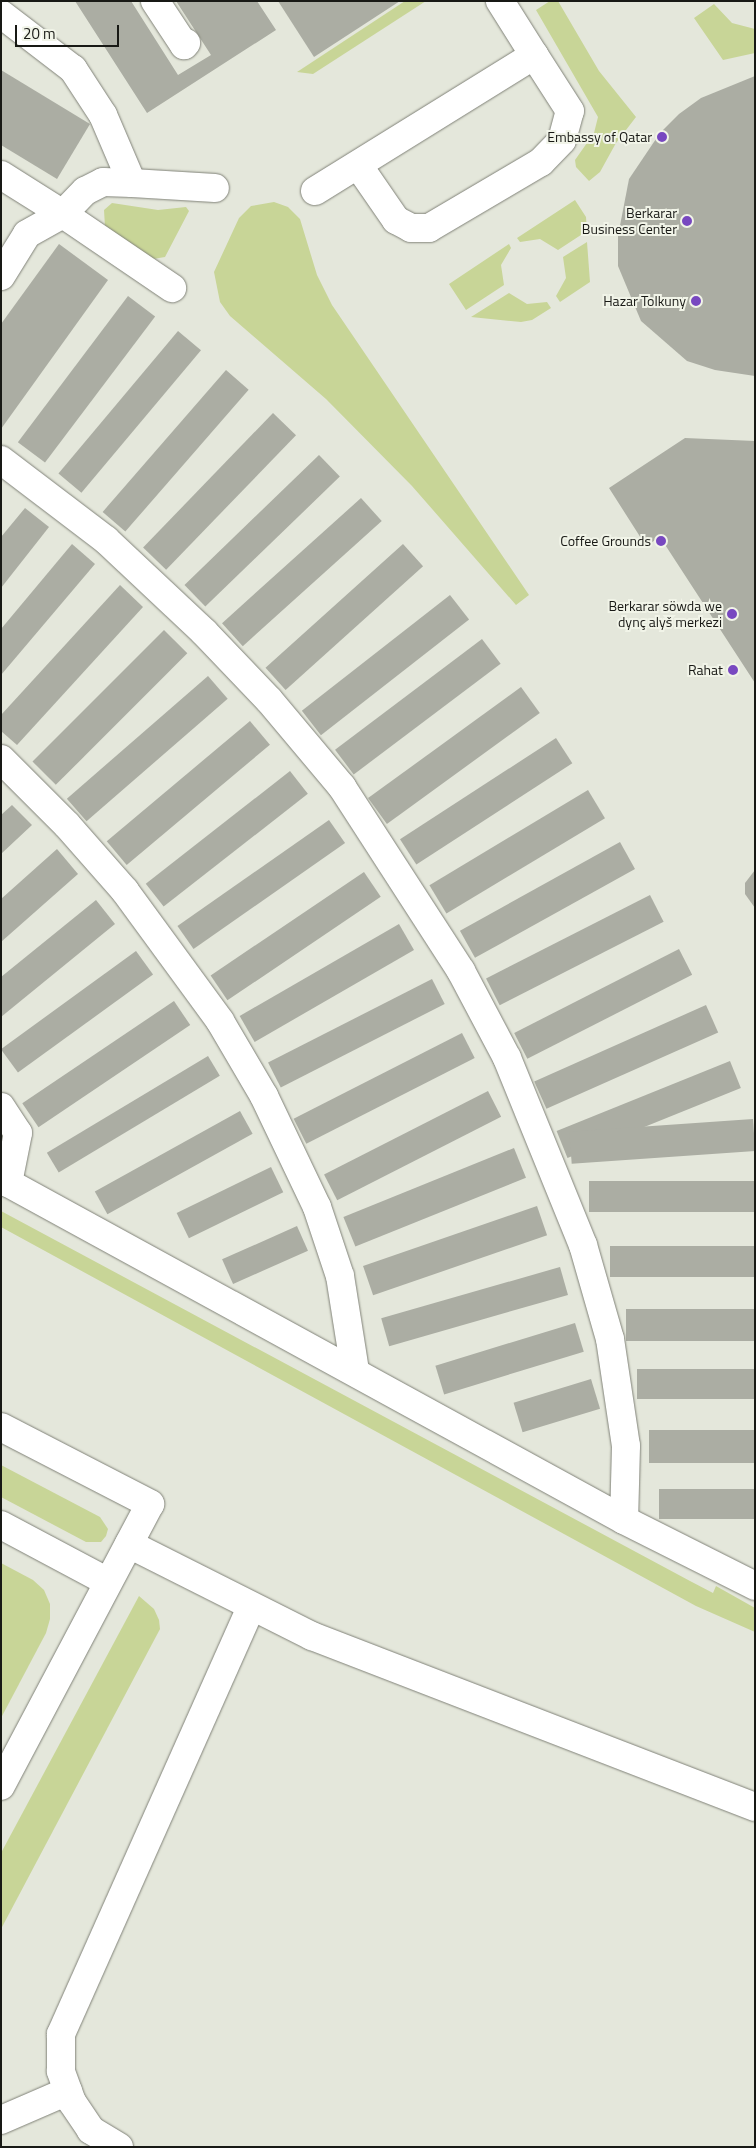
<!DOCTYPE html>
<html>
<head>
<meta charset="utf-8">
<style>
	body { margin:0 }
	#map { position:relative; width:756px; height:2148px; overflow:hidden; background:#e4e7db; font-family:"Titillium Web",sans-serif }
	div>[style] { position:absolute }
	.green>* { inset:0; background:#c8d597 }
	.building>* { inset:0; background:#abada3; transform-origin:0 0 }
	.roads { filter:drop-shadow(0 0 1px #808278) drop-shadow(0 0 1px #808278) }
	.minor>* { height:28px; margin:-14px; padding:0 14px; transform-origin:14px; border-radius:14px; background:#fff }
	.dots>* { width:14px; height:14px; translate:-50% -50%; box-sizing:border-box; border:2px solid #f1f4e8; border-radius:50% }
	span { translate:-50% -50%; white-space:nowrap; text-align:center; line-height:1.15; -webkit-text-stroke:4px #f1f4e8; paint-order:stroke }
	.poi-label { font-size:14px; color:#181915 }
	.right { translate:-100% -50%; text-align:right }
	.frame { position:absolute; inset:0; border:2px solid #181915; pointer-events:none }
	.scale { position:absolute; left:15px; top:25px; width:104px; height:22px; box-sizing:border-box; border:2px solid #181915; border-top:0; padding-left:6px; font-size:15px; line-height:18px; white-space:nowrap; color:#181915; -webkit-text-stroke:4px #f1f4e8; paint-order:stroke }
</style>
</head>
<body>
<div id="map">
	<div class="green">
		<div style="clip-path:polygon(405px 1px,426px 1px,313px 74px,297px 72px)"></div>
		<div style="clip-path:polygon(550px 1px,558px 1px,599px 71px,636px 117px,616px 143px,600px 172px,589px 181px,576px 167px,575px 160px,594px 133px,598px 117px,536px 10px)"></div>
		<div style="clip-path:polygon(714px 4px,732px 23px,755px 29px,755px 53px,723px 60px,694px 18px)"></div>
		<div style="clip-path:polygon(575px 200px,586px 217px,587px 231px,558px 250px,540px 239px,520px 242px,517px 238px)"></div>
		<div style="clip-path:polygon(274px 202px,288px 207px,300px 219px,317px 275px,332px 305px,529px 595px,516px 605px,412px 486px,326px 399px,230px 316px,220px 302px,214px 272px,239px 218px,251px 206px)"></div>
		<div style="clip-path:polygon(112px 203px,158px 210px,186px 207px,189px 211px,165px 257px,153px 259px,105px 227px,104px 210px)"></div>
		<div style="clip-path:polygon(587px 242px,590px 282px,560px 302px,556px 296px,566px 278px,563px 257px)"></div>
		<div style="clip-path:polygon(509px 244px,511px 248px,501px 265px,504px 285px,466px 310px,449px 284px)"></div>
		<div style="clip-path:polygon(509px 293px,527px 304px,547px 302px,551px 308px,532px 320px,521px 322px,471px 317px)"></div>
		<div style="clip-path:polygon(1px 1211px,690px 1581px,713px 1593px,716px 1586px,755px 1608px,755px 1632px,696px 1606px,1px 1227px)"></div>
		<div style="clip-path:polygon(1px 1465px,100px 1517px,108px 1529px,106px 1536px,101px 1542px,86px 1542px,1px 1497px)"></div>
		<div style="clip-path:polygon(1px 1563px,33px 1580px,44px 1590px,50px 1604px,50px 1619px,46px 1633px,1px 1718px)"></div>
		<div style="clip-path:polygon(139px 1596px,154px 1609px,159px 1620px,160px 1629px,1px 1929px,1px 1853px)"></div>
	</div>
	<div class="building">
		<div style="clip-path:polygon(75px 1px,131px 1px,178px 75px,211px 55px,176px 1px,257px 1px,276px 30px,147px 113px)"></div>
		<div style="clip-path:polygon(278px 1px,400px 1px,314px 57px)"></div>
		<div style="clip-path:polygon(1px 70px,90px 124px,57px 179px,1px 145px)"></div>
		<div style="clip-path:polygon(755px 76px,755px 376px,715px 370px,687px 361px,641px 321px,618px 266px,618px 236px,629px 179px,660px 133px,679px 114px,701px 98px)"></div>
		<div style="clip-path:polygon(59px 244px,108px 280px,1px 429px,1px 324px)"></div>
		<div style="left:128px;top:296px;width:34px;height:183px;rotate:37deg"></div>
		<div style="left:178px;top:331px;width:30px;height:186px;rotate:40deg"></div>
		<div style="left:226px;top:370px;width:30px;height:188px;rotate:41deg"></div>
		<div style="left:273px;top:413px;width:32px;height:187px;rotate:44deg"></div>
		<div style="clip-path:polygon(685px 438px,755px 441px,755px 683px,660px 537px,646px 546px,609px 488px)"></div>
		<div style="left:319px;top:455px;width:30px;height:187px;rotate:46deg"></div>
		<div style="left:361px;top:498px;width:31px;height:187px;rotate:48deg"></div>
		<div style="clip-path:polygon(25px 508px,49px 527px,1px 588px,1px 537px)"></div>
		<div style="clip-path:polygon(72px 544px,95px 564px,1px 675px,1px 629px)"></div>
		<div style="left:403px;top:544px;width:30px;height:185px;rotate:48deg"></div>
		<div style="clip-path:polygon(120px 585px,143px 607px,17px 745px,1px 731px,1px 715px)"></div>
		<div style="left:450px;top:595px;width:31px;height:188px;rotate:52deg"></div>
		<div style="left:164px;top:630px;width:33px;height:186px;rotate:45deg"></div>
		<div style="left:482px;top:639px;width:31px;height:184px;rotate:53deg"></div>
		<div style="left:208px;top:676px;width:30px;height:187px;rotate:49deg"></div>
		<div style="left:521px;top:687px;width:32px;height:189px;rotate:54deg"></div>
		<div style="left:250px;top:721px;width:31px;height:187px;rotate:50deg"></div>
		<div style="left:556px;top:738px;width:30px;height:186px;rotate:57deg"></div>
		<div style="left:290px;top:771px;width:29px;height:183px;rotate:52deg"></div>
		<div style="left:588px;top:790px;width:33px;height:185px;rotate:59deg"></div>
		<div style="clip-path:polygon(12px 805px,32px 825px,1px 854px,1px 815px)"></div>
		<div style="left:329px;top:820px;width:28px;height:185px;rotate:55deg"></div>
		<div style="left:620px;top:842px;width:31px;height:183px;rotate:61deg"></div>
		<div style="clip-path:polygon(57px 849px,78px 874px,1px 942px,1px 899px)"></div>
		<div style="clip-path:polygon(755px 870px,755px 908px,745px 894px,745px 883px)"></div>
		<div style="left:364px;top:872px;width:30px;height:185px;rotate:56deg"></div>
		<div style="left:650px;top:895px;width:30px;height:184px;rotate:63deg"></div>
		<div style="clip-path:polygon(96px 900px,115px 924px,1px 1017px,1px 977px)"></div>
		<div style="left:399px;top:924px;width:30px;height:184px;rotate:60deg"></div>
		<div style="left:679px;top:949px;width:29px;height:185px;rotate:63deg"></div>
		<div style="left:136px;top:951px;width:29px;height:167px;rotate:54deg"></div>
		<div style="left:432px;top:979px;width:28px;height:184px;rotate:63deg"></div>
		<div style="left:174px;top:1001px;width:29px;height:183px;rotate:56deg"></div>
		<div style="left:706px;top:1005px;width:30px;height:188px;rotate:66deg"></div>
		<div style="left:462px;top:1033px;width:28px;height:189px;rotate:63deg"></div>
		<div style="left:208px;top:1056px;width:23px;height:188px;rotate:59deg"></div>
		<div style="left:730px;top:1061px;width:29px;height:187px;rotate:68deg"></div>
		<div style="left:488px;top:1091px;width:29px;height:184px;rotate:63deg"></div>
		<div style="left:240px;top:1111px;width:26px;height:166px;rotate:61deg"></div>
		<div style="left:753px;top:1119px;width:32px;height:184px;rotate:86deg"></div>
		<div style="left:514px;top:1148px;width:32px;height:184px;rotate:68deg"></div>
		<div style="left:271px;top:1167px;width:28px;height:105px;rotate:64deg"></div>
		<div style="left:755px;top:1181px;width:31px;height:166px;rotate:90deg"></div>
		<div style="left:537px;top:1206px;width:31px;height:184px;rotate:71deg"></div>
		<div style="left:297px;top:1226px;width:27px;height:82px;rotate:66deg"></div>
		<div style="left:755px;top:1246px;width:31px;height:145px;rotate:90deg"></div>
		<div style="left:560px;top:1267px;width:29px;height:186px;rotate:74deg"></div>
		<div style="left:755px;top:1309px;width:32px;height:129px;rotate:90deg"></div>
		<div style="left:575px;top:1323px;width:30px;height:146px;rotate:73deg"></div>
		<div style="left:755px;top:1369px;width:30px;height:118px;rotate:90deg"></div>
		<div style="left:591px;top:1379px;width:31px;height:81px;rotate:73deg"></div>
		<div style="left:755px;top:1430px;width:33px;height:106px;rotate:90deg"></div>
		<div style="left:755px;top:1489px;width:30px;height:96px;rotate:90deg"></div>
	</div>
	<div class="roads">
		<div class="minor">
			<div style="left:155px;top:1px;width:53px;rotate:56.6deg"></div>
			<div style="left:184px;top:45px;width:3px;rotate:-45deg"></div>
			<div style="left:1px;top:14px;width:91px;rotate:37.4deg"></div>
			<div style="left:73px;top:69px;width:55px;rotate:56.9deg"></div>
			<div style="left:103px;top:115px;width:74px;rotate:66.9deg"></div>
			<div style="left:132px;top:183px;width:29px;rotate:-178deg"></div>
			<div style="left:103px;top:182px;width:20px;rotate:153deg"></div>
			<div style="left:85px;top:191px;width:32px;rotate:134deg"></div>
			<div style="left:63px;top:214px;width:73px;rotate:-147.8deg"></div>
			<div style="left:358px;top:165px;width:67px;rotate:55.4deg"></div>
			<div style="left:396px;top:220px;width:17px;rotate:28deg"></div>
			<div style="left:411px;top:228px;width:18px"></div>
			<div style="left:429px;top:228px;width:130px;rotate:-30.5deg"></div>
			<div style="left:541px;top:162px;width:30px;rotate:-46deg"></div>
			<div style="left:562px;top:140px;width:30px;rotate:-75deg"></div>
			<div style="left:570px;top:111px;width:67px;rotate:-122.7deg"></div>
			<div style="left:132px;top:183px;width:83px;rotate:3.4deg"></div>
			<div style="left:315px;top:191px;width:258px;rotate:-31.8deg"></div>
			<div style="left:534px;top:55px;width:64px;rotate:-122.2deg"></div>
			<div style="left:1px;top:276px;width:49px;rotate:-58.2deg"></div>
			<div style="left:27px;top:234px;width:41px;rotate:-29.1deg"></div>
			<div style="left:63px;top:214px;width:132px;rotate:34.2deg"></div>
			<div style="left:1px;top:460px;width:132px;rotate:37.3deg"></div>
			<div style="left:106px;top:540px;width:134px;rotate:43.2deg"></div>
			<div style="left:204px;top:632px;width:94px;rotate:46.3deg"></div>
			<div style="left:269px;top:700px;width:114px;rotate:50deg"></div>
			<div style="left:342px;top:787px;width:219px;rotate:57.1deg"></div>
			<div style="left:461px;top:971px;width:98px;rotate:62.1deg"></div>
			<div style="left:507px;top:1058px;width:202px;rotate:67.9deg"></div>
			<div style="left:583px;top:1245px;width:98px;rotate:74deg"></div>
			<div style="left:610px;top:1339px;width:108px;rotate:81.5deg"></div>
			<div style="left:626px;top:1446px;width:74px;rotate:91.5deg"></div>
			<div style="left:1px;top:759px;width:93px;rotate:45deg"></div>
			<div style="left:67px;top:825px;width:88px;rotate:48.7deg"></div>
			<div style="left:125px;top:891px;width:161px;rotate:53.8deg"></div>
			<div style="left:220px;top:1021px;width:87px;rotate:59.6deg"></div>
			<div style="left:264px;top:1096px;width:123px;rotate:64.5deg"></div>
			<div style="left:317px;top:1207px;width:73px;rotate:71.6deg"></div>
			<div style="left:340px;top:1276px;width:96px;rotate:81deg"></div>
			<div style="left:1px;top:1107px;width:31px;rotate:57deg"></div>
			<div style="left:18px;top:1133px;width:51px;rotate:101.3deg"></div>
			<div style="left:1px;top:1179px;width:710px;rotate:28.69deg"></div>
			<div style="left:624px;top:1520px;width:147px;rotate:26.7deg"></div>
			<div style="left:1px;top:1427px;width:168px;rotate:27.3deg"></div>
			<div style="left:150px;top:1504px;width:319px;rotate:117.9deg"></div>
			<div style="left:1px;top:1525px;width:121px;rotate:28deg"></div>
			<div style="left:129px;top:1544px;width:205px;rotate:26.7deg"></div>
			<div style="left:312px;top:1636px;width:475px;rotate:21.1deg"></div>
			<div style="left:1px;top:2120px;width:73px;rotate:-23.4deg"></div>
			<div style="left:119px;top:2147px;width:33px;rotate:-149deg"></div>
			<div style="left:91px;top:2130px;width:34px;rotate:-124deg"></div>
			<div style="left:72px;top:2102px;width:33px;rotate:-110deg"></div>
			<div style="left:61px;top:2071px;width:37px;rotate:-90deg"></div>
			<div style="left:61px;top:2034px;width:467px;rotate:-66deg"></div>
		</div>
	</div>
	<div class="dots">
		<div style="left:662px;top:137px;background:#7848c0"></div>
		<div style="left:687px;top:221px;background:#7848c0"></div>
		<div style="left:696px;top:301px;background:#7848c0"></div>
		<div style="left:661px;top:541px;background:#7848c0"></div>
		<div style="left:732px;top:614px;background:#7848c0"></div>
		<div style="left:733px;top:670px;background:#7848c0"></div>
	</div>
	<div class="poi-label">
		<span class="right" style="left:652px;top:137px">Embassy of Qatar</span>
		<span class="right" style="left:677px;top:221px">Berkarar<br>Business Center</span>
		<span class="right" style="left:686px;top:301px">Hazar Tolkuny</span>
		<span class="right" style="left:651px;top:541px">Coffee Grounds</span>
		<span class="right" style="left:722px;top:614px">Berkarar söwda we<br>dynç alyš merkezi</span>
		<span class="right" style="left:723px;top:670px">Rahat</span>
	</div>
	<div class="frame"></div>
	<div class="scale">20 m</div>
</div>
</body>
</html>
